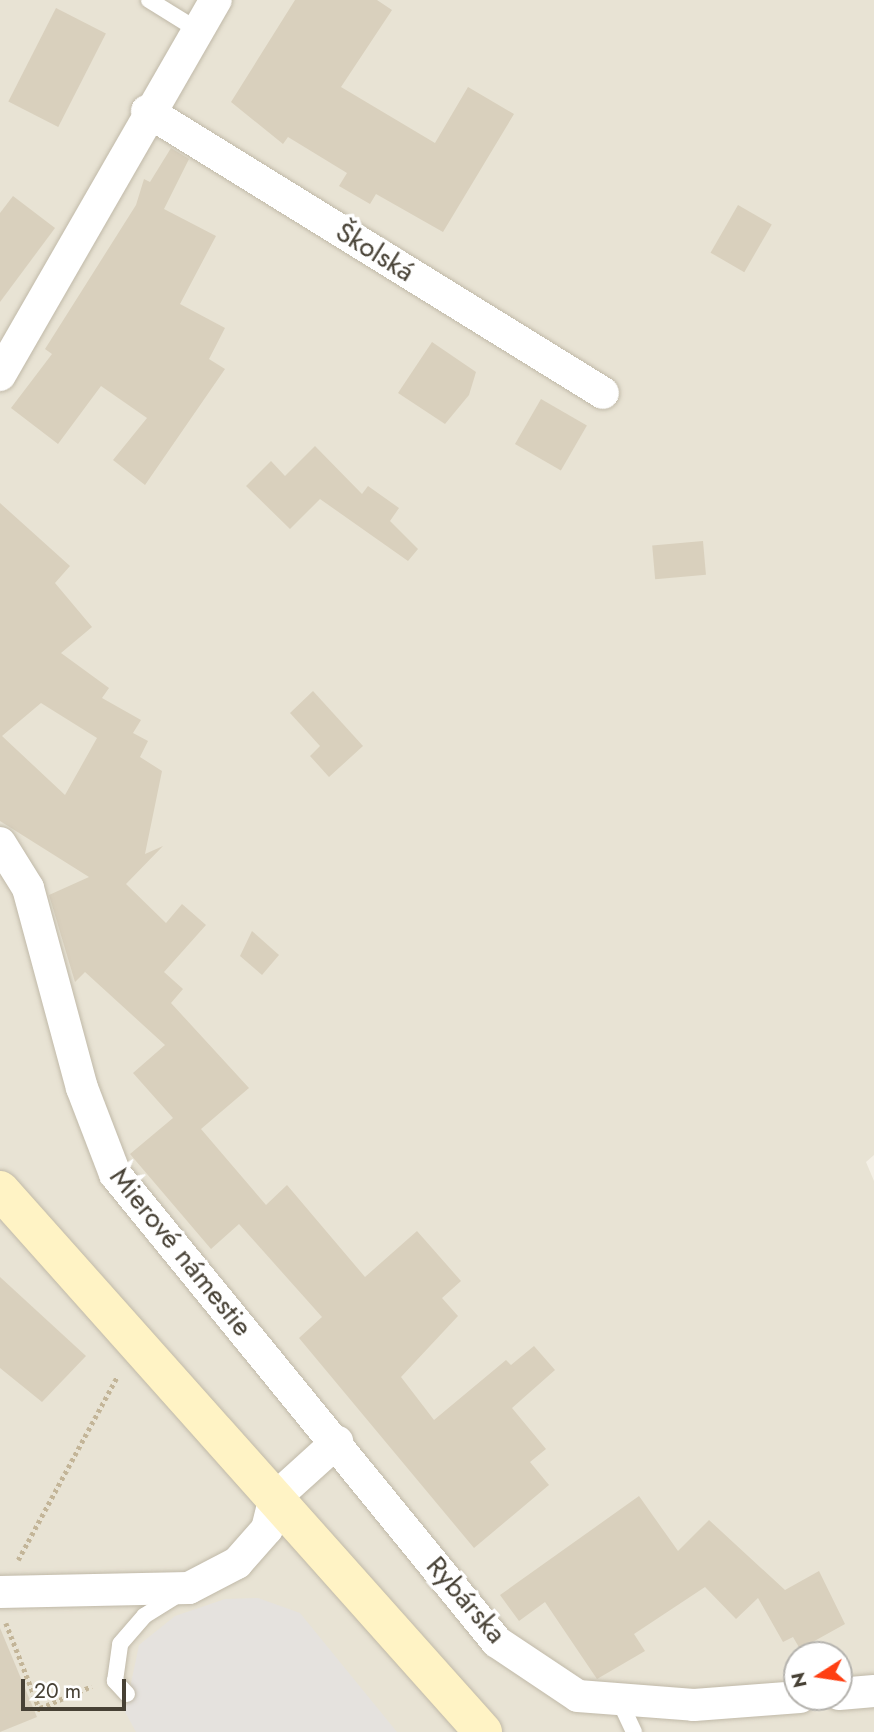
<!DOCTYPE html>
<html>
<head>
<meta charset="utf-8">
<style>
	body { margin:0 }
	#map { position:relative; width:874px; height:1732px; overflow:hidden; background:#f4f0e6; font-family:Jost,sans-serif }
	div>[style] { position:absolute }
	.residential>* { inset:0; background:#e8e3d4 }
	.parking>* { inset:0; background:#e5e2de }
	.building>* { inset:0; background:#d9d0bd; transform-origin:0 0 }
	.path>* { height:4.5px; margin-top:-2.25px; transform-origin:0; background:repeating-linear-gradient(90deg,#c3b598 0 3.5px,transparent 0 7px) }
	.roads { filter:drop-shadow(0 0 2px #c0b9a8) drop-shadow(0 0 2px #c0b9a8) }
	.lane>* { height:16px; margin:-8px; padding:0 8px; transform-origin:8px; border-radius:8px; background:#fff }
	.street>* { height:32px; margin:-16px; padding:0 16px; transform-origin:16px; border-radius:16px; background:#fff }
	.secondary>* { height:38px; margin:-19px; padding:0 19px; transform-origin:19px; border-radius:19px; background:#fff3c5 }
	span { translate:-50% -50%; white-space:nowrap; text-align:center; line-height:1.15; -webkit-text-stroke:7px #fff; paint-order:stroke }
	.street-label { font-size:28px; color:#474135 }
	.north { position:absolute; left:783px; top:1641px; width:70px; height:70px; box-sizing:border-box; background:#fff; border:2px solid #b5b3ae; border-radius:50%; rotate:258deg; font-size:19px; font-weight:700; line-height:28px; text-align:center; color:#474135 }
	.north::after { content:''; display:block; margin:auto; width:24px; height:32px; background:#ff3f12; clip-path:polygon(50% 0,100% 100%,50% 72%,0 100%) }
	.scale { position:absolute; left:21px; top:1679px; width:105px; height:32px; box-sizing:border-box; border:4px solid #474135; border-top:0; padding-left:9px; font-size:21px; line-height:24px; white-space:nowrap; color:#474135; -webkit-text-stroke:5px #fff; paint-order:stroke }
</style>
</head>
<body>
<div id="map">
	<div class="residential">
		<div style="clip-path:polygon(evenodd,0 0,874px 0,874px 1155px,866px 1162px,874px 1181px,874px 1732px,0 1732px,0 0,797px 1655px,839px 1655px,839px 1697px,797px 1697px,797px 1655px)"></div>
	</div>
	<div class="parking">
		<div style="clip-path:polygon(258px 1598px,300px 1613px,397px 1732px,136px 1732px,125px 1712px,139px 1645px,175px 1616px,225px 1599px)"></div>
	</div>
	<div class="building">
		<div style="clip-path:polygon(295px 0,377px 0,392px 10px,341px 87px,435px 143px,468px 87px,514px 114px,443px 232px,376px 194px,370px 204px,339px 186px,347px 173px,288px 137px,283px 144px,231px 102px)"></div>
		<div style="left:56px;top:8px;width:56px;height:105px;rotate:27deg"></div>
		<div style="clip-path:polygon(171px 148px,189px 159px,164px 209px,216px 236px,180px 304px,225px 328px,209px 359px,225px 369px,145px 485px,113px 460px,147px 418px,101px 386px,58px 444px,11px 408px,52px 354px,45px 349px,136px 205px,144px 179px,150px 182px)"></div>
		<div style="clip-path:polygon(13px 196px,55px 228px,0 302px,0 213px)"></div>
		<div style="left:738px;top:205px;width:39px;height:55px;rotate:30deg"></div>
		<div style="clip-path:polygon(432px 342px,476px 372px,469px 395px,445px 424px,398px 393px)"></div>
		<div style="left:541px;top:399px;width:53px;height:52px;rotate:30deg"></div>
		<div style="clip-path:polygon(315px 446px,362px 494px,368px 486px,399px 508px,390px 521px,418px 549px,408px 561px,320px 499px,290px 529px,246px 486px,271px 461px,285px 476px)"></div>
		<div style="clip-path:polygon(evenodd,0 503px,70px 566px,55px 583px,92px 627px,61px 653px,109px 688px,102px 698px,141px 720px,133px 733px,148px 741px,140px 757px,162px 771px,145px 854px,163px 846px,126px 884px,166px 923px,182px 904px,206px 925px,164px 972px,183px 989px,171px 1003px,249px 1088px,201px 1129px,266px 1205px,287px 1185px,365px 1277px,417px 1231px,461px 1281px,442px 1298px,458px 1316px,401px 1377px,434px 1420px,506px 1360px,511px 1365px,534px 1346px,555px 1370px,512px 1408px,546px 1449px,530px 1462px,549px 1485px,474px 1548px,299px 1338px,322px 1317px,239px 1224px,211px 1249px,130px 1154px,173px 1118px,133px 1073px,165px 1045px,85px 972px,75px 982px,49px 895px,89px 877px,0 821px,0 503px,41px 703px,97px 738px,65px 795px,2px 736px,41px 703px)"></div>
		<div style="left:703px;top:541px;width:34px;height:51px;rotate:85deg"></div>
		<div style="clip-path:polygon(313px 691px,363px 746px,329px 777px,310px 756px,320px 746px,290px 713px)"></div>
		<div style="clip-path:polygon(252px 931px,279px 955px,262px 975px,240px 956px)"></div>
		<div style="clip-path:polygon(0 1277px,86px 1356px,42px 1402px,0 1368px)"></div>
		<div style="clip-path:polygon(639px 1496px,678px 1551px,709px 1520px,785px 1590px,819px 1571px,845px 1624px,800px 1649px,793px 1637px,783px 1642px,758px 1598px,736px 1619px,705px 1587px,634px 1634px,645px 1651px,597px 1679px,545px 1602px,519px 1621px,500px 1595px)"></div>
		<div style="clip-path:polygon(0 1628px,37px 1717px,0 1732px)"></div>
	</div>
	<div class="path">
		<div style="left:18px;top:1560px;width:208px;rotate:-61.6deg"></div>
		<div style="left:6px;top:1623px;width:97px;rotate:68.7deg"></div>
		<div style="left:40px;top:1708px;width:56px;rotate:-22.9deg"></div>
	</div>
	<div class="roads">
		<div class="lane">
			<div style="left:149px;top:0;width:55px;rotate:31.7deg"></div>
			<div style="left:127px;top:1694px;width:18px;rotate:-133deg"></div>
			<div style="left:115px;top:1681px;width:37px;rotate:-82deg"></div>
			<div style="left:120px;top:1644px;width:37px;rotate:-49deg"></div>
			<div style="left:144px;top:1616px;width:44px;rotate:-31.9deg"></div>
			<div style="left:620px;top:1702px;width:33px;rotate:65deg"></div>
		</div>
		<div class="street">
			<div style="left:147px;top:111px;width:536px;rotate:31.73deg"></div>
			<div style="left:0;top:375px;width:433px;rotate:-60.1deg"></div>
			<div style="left:0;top:843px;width:53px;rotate:58.1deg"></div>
			<div style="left:28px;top:888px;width:207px;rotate:74.9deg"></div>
			<div style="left:82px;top:1088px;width:92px;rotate:69deg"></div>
			<div style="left:115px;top:1174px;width:604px;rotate:50.78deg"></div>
			<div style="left:497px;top:1642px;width:97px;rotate:33.7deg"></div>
			<div style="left:578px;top:1696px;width:116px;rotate:4.4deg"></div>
			<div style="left:694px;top:1705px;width:106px;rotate:-4.3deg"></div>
			<div style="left:0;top:1592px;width:189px;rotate:-1.2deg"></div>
			<div style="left:189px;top:1588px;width:54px;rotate:-27.5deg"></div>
			<div style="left:237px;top:1563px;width:45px;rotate:-48.6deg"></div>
			<div style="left:267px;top:1529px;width:32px;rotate:-76deg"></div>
			<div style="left:275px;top:1498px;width:84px;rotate:-42.1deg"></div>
			<div style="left:839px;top:1694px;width:35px;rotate:-5deg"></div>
		</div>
		<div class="secondary">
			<div style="left:0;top:1190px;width:726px;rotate:48.29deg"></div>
		</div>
	</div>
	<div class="street-label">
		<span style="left:375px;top:252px;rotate:32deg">Školská</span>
		<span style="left:181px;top:1252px;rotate:51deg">Mierové námestie</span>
		<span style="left:466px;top:1600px;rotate:49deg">Rybárska</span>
	</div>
	<div class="north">N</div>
	<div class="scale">20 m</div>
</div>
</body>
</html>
